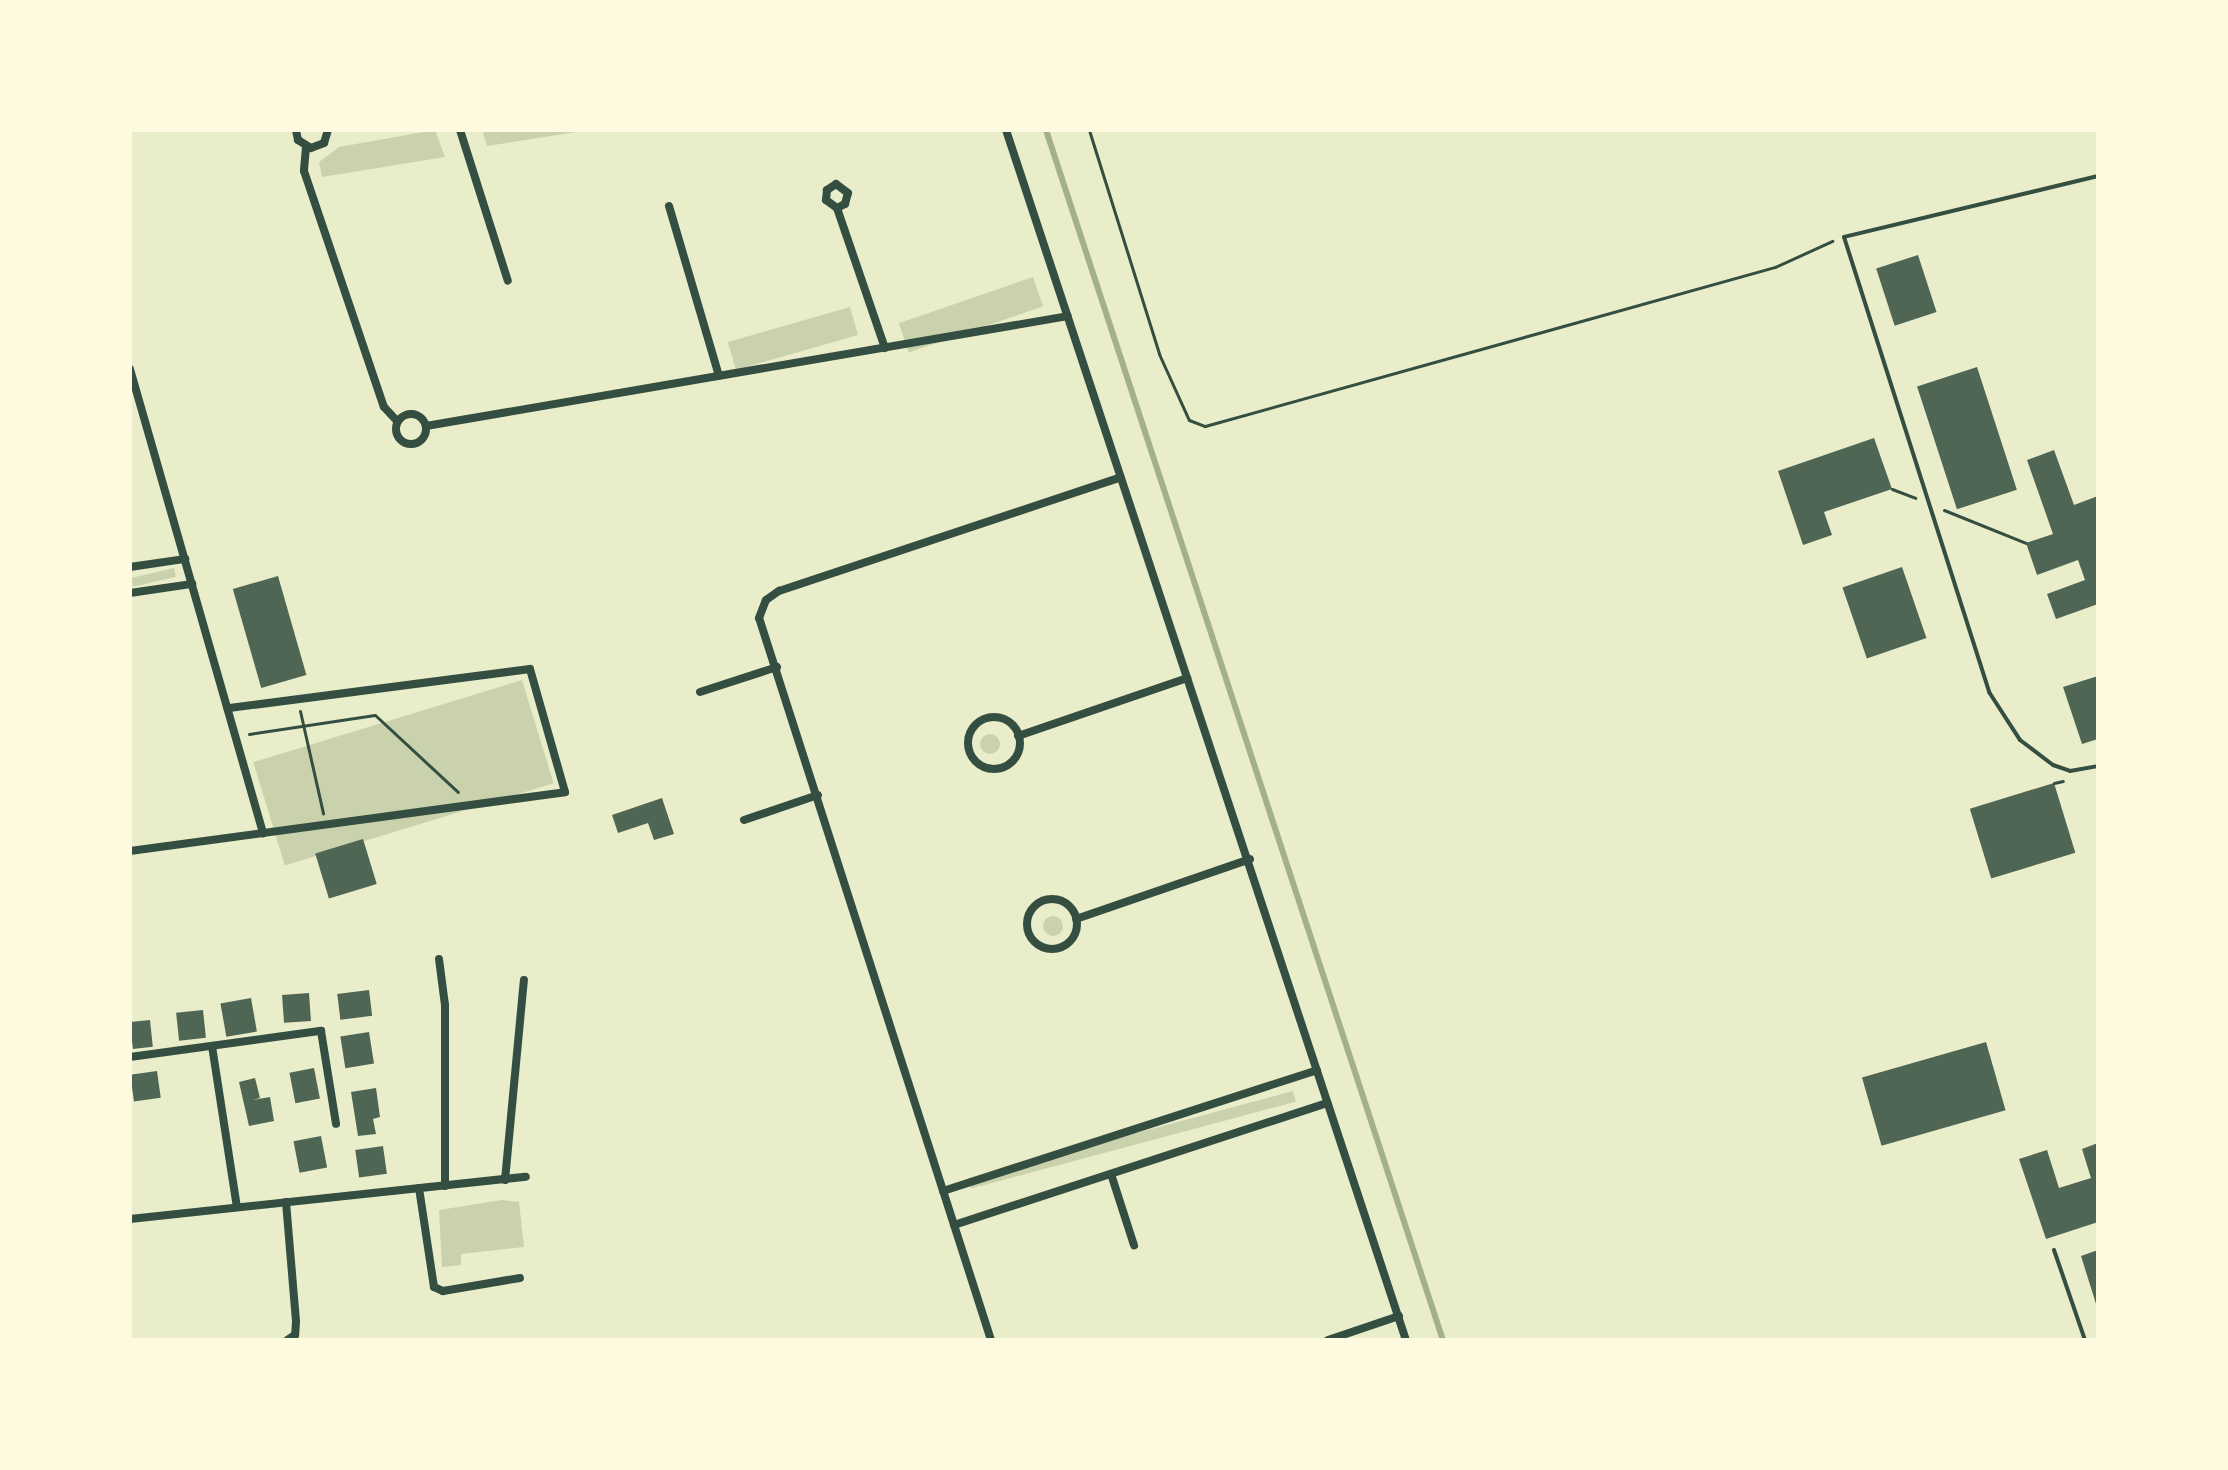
<!DOCTYPE html>
<html>
<head>
<meta charset="utf-8">
<style>
	body { margin:0 }
	#map { position:relative; width:2228px; height:1470px; overflow:hidden; background:#e9edc9; font-family:Mulish,sans-serif }
	div>[style] { position:absolute }
	.green>* { inset:0; background:#cad2ad; transform-origin:0 0 }
	.round { border-radius:50% }
	.stream>* { height:6px; margin:-3px; padding:0 3px; transform-origin:3px; border-radius:3px; background:#a3b18a }
	.building>* { inset:0; background:#4f6655; transform-origin:0 0 }
	.path>* { height:3px; margin:-1.5px; padding:0 1.5px; transform-origin:1.5px; border-radius:1.5px; background:#344e41 }
	.service>* { height:4px; margin:-2px; padding:0 2px; transform-origin:2px; border-radius:2px; background:#344e41 }
	.minor>* { height:8px; margin:-4px; padding:0 4px; transform-origin:4px; border-radius:4px; background:#344e41 }
	.minor>.ring { margin:-4px; padding:0; box-sizing:content-box; background:none; border:8px solid #344e41; border-radius:50% }
	span { translate:-50% -50%; white-space:nowrap; text-align:center; line-height:1.15; -webkit-text-stroke:6px #fefae0; paint-order:stroke }
	.frame { position:absolute; inset:0; border:132px solid #fefae0; pointer-events:none }
</style>
</head>
<body>
<div id="map">
	<div class="green">
		<div style="clip-path:polygon(435px 130px,445px 157px,322px 177px,319px 162px,339px 147px)"></div>
		<div style="clip-path:polygon(482px 130px,589px 130px,487px 146px)"></div>
		<div style="left:1033px;top:277px;width:31px;height:142px;rotate:71deg"></div>
		<div style="left:850px;top:307px;width:29px;height:127px;rotate:74deg"></div>
		<div style="left:174px;top:568px;width:9px;height:44px;rotate:77deg"></div>
		<div style="left:522px;top:680px;width:108px;height:281px;rotate:73deg"></div>
		<div class="round" style="left:980px;top:734px;width:20px;height:20px"></div>
		<div class="round" style="left:1043px;top:916px;width:20px;height:20px"></div>
		<div style="left:1293px;top:1091px;width:11px;height:336px;rotate:75deg"></div>
		<div style="clip-path:polygon(502px 1200px,519px 1202px,524px 1247px,461px 1254px,461px 1265px,442px 1267px,439px 1210px)"></div>
	</div>
	<div class="stream">
		<div style="left:1046px;top:130px;width:1273px;rotate:71.84deg"></div>
	</div>
	<div class="building">
		<div style="left:1918px;top:255px;width:60px;height:44px;rotate:72deg"></div>
		<div style="left:1977px;top:367px;width:129px;height:63px;rotate:72deg"></div>
		<div style="clip-path:polygon(1874px 438px,1892px 489px,1824px 512px,1832px 535px,1803px 545px,1778px 471px)"></div>
		<div style="clip-path:polygon(2054px 450px,2074px 505px,2098px 496px,2098px 604px,2056px 619px,2047px 594px,2085px 580px,2078px 560px,2037px 575px,2026px 543px,2053px 534px,2027px 460px)"></div>
		<div style="left:1902px;top:567px;width:75px;height:63px;rotate:71deg"></div>
		<div style="left:278px;top:576px;width:103px;height:47px;rotate:74deg"></div>
		<div style="clip-path:polygon(2098px 676px,2098px 739px,2082px 744px,2063px 687px)"></div>
		<div style="left:2054px;top:783px;width:73px;height:88px;rotate:73deg"></div>
		<div style="clip-path:polygon(662px 798px,674px 834px,654px 840px,648px 823px,618px 833px,612px 815px)"></div>
		<div style="left:363px;top:839px;width:47px;height:50px;rotate:73deg"></div>
		<div style="left:369px;top:990px;width:26px;height:32px;rotate:83deg"></div>
		<div style="left:309px;top:993px;width:28px;height:27px;rotate:86deg"></div>
		<div style="left:251px;top:998px;width:34px;height:31px;rotate:80deg"></div>
		<div style="left:203px;top:1010px;width:28px;height:27px;rotate:84deg"></div>
		<div style="left:150px;top:1020px;width:27px;height:20px;rotate:84deg"></div>
		<div style="left:369px;top:1032px;width:32px;height:29px;rotate:81deg"></div>
		<div style="left:1986px;top:1042px;width:71px;height:129px;rotate:74deg"></div>
		<div style="left:314px;top:1068px;width:31px;height:25px;rotate:79deg"></div>
		<div style="left:157px;top:1071px;width:27px;height:27px;rotate:82deg"></div>
		<div style="clip-path:polygon(255px 1078px,260px 1098px,252px 1100px,270px 1097px,274px 1121px,249px 1126px,239px 1082px)"></div>
		<div style="clip-path:polygon(376px 1088px,380px 1117px,373px 1119px,376px 1134px,358px 1136px,351px 1092px)"></div>
		<div style="left:321px;top:1136px;width:32px;height:28px;rotate:79deg"></div>
		<div style="clip-path:polygon(2098px 1143px,2098px 1222px,2046px 1239px,2019px 1159px,2047px 1150px,2059px 1188px,2091px 1178px,2082px 1149px)"></div>
		<div style="left:383px;top:1146px;width:28px;height:28px;rotate:82deg"></div>
		<div style="clip-path:polygon(2098px 1250px,2098px 1307px,2097px 1307px,2081px 1256px)"></div>
	</div>
	<div class="path">
		<div style="left:1089px;top:130px;width:235px;rotate:72.6deg"></div>
		<div style="left:1159px;top:354px;width:72px;rotate:65.6deg"></div>
		<div style="left:1189px;top:420px;width:17px;rotate:21deg"></div>
		<div style="left:1205px;top:426px;width:592px;rotate:-15.59deg"></div>
		<div style="left:1775px;top:267px;width:63px;rotate:-24.5deg"></div>
		<div style="left:1892px;top:489px;width:25px;rotate:21deg"></div>
		<div style="left:1944px;top:510px;width:88px;rotate:21.9deg"></div>
		<div style="left:300px;top:711px;width:105px;rotate:77.3deg"></div>
		<div style="left:249px;top:734px;width:127px;rotate:-8.6deg"></div>
		<div style="left:375px;top:715px;width:113px;rotate:42.9deg"></div>
		<div style="left:2054px;top:783px;width:9px;rotate:-13deg"></div>
	</div>
	<div class="service">
		<div style="left:2098px;top:176px;width:261px;rotate:166.5deg"></div>
		<div style="left:1844px;top:237px;width:478px;rotate:72.3deg"></div>
		<div style="left:1989px;top:692px;width:57px;rotate:57.1deg"></div>
		<div style="left:2020px;top:740px;width:41px;rotate:37.1deg"></div>
		<div style="left:2053px;top:765px;width:18px;rotate:19deg"></div>
		<div style="left:2070px;top:771px;width:28px;rotate:-10deg"></div>
		<div style="left:2054px;top:1250px;width:95px;rotate:71deg"></div>
	</div>
	<div class="minor">
		<div style="left:296px;top:130px;width:10px;rotate:79deg"></div>
		<div style="left:298px;top:140px;width:15px;rotate:32deg"></div>
		<div style="left:311px;top:148px;width:14px;rotate:-21deg"></div>
		<div style="left:324px;top:143px;width:14px;rotate:-73deg"></div>
		<div style="left:460px;top:130px;width:158px;rotate:72.4deg"></div>
		<div style="left:1006px;top:130px;width:1274px;rotate:71.71deg"></div>
		<div style="left:306px;top:147px;width:24px;rotate:95deg"></div>
		<div style="left:304px;top:171px;width:249px;rotate:71.3deg"></div>
		<div style="left:384px;top:407px;width:19px;rotate:47deg"></div>
		<div style="left:669px;top:206px;width:177px;rotate:73.6deg"></div>
		<div style="left:837px;top:208px;width:9px;rotate:-27deg"></div>
		<div style="left:845px;top:204px;width:11px;rotate:-75deg"></div>
		<div style="left:848px;top:193px;width:15px;rotate:-143deg"></div>
		<div style="left:836px;top:184px;width:11px;rotate:146deg"></div>
		<div style="left:827px;top:190px;width:10px;rotate:96deg"></div>
		<div style="left:826px;top:200px;width:14px;rotate:36deg"></div>
		<div style="left:837px;top:208px;width:148px;rotate:71.1deg"></div>
		<div style="left:130px;top:369px;width:483px;rotate:74deg"></div>
		<div class="ring" style="left:396px;top:414px;width:22px;height:22px"></div>
		<div style="left:426px;top:426px;width:651px;rotate:-9.72deg"></div>
		<div style="left:130px;top:567px;width:56px;rotate:-8.3deg"></div>
		<div style="left:130px;top:593px;width:63px;rotate:-8.3deg"></div>
		<div style="left:700px;top:692px;width:81px;rotate:-18deg"></div>
		<div class="ring" style="left:968px;top:717px;width:44px;height:44px"></div>
		<div style="left:1018px;top:736px;width:179px;rotate:-18.9deg"></div>
		<div style="left:744px;top:820px;width:78px;rotate:-18.7deg"></div>
		<div style="left:130px;top:851px;width:439px;rotate:-7.7deg"></div>
		<div style="left:565px;top:792px;width:128px;rotate:-105.9deg"></div>
		<div style="left:530px;top:669px;width:305px;rotate:172.6deg"></div>
		<div class="ring" style="left:1027px;top:899px;width:42px;height:42px"></div>
		<div style="left:1076px;top:919px;width:184px;rotate:-19deg"></div>
		<div style="left:439px;top:959px;width:46px;rotate:82.6deg"></div>
		<div style="left:445px;top:1005px;width:181px;rotate:90deg"></div>
		<div style="left:212px;top:1046px;width:163px;rotate:81.2deg"></div>
		<div style="left:130px;top:1057px;width:193px;rotate:-7.8deg"></div>
		<div style="left:321px;top:1031px;width:94px;rotate:80.8deg"></div>
		<div style="left:1111px;top:1174px;width:75px;rotate:72.1deg"></div>
		<div style="left:505px;top:1180px;width:201px;rotate:-84.6deg"></div>
		<div style="left:419px;top:1188px;width:100px;rotate:81.4deg"></div>
		<div style="left:434px;top:1287px;width:10px;rotate:24deg"></div>
		<div style="left:443px;top:1291px;width:78px;rotate:-9.6deg"></div>
		<div style="left:943px;top:1191px;width:393px;rotate:-17.9deg"></div>
		<div style="left:286px;top:1202px;width:120px;rotate:85.2deg"></div>
		<div style="left:296px;top:1322px;width:13px;rotate:94deg"></div>
		<div style="left:295px;top:1335px;width:9px;rotate:148deg"></div>
		<div style="left:130px;top:1219px;width:398px;rotate:-6.1deg"></div>
		<div style="left:954px;top:1225px;width:393px;rotate:-18.1deg"></div>
		<div style="left:991px;top:1340px;width:758px;rotate:-107.81deg"></div>
		<div style="left:759px;top:618px;width:19px;rotate:-69deg"></div>
		<div style="left:766px;top:600px;width:16px;rotate:-35deg"></div>
		<div style="left:779px;top:591px;width:360px;rotate:-18.4deg"></div>
		<div style="left:1328px;top:1340px;width:75px;rotate:-18.7deg"></div>
	</div>
	<div class="frame"></div>
</div>
</body>
</html>
